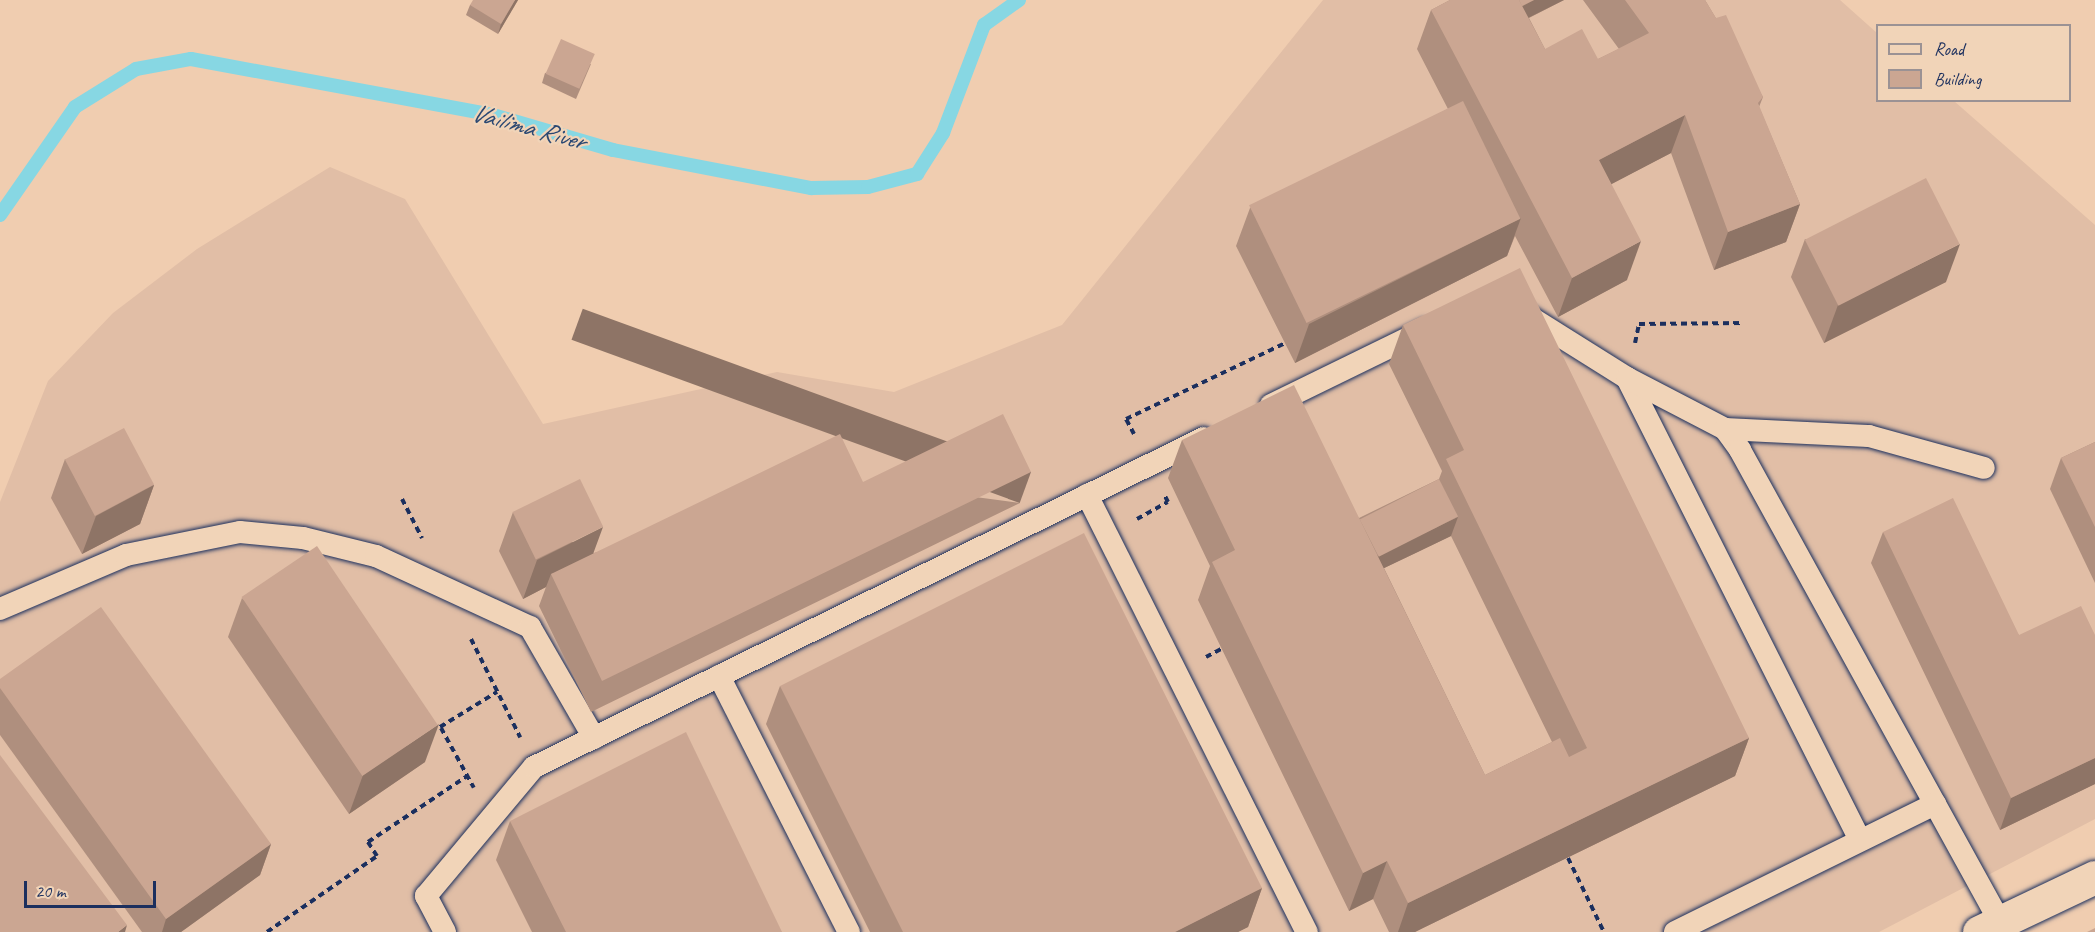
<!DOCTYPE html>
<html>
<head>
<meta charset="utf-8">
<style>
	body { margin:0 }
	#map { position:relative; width:2095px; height:932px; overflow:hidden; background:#f0cdb0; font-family:Caveat,sans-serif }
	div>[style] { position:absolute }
	.built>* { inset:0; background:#e1bea6 }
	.stream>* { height:14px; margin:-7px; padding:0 7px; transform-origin:7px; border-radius:7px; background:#87d7e3 }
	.path>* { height:4px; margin-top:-2px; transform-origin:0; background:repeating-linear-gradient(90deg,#1b2f5e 0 6px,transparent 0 10.5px) }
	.roads { filter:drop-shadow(0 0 2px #1b2f5e) drop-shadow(0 0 2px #1b2f5e) }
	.lane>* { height:22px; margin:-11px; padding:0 11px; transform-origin:11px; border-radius:11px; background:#f1d4b8 }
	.secondary>* { height:33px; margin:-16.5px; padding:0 16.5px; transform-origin:16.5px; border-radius:16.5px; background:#f1d4b8 }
	.wall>* { inset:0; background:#af8f7e }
	.shaded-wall>* { inset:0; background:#8e7466; transform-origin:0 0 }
	.building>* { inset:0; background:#cba692; transform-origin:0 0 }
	span { translate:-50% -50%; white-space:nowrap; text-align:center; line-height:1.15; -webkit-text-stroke:4.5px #f1d4b8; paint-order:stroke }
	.water-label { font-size:26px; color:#2b4872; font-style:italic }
	.legend { position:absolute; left:1876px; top:24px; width:195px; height:78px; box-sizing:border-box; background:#f1d4b8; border:2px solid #9b9294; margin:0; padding:8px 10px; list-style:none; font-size:18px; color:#1b2f5e }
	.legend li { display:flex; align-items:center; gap:12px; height:30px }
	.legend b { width:30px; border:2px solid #9b9294 }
	.scale { position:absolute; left:24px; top:881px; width:132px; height:27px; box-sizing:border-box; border:3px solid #1b2f5e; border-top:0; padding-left:8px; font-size:18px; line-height:21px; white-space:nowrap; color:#1b2f5e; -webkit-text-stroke:4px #f1d4b8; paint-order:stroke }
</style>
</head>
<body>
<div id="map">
	<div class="built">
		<div style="clip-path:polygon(1323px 0,1840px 0,1877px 33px,1878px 100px,1954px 101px,2095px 225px,2095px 819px,1879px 932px,0 932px,0 502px,48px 381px,113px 313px,197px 249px,330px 167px,405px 199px,543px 424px,777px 372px,894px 392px,1062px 325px)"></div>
	</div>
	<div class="stream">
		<div style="left:0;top:215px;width:131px;rotate:-55.2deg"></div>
		<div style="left:75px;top:107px;width:72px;rotate:-31.9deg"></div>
		<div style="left:136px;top:69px;width:56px;rotate:-10.3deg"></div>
		<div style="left:191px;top:59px;width:307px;rotate:10.5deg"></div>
		<div style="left:493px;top:115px;width:125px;rotate:16.3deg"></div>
		<div style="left:613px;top:150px;width:202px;rotate:10.9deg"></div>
		<div style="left:811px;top:188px;width:57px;rotate:-1deg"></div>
		<div style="left:868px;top:187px;width:51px;rotate:-14.9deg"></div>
		<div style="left:917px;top:174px;width:49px;rotate:-57.6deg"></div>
		<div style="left:943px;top:133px;width:116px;rotate:-69.2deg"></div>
		<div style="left:984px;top:25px;width:43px;rotate:-35.5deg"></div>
	</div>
	<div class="path">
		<div style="left:1635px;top:343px;width:19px;rotate:-78deg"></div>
		<div style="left:1639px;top:324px;width:105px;rotate:-0.5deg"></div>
		<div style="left:1134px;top:434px;width:17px;rotate:-118deg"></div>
		<div style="left:1126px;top:419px;width:176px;rotate:-25.5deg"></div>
		<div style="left:402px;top:499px;width:44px;rotate:62.9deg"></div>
		<div style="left:1137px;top:519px;width:35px;rotate:-29deg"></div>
		<div style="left:1168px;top:502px;width:9px;rotate:-117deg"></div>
		<div style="left:471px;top:639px;width:110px;rotate:63.4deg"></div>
		<div style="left:1206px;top:657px;width:17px;rotate:-28deg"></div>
		<div style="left:440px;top:727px;width:67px;rotate:-31.6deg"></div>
		<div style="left:441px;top:728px;width:68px;rotate:61.2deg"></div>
		<div style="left:1568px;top:858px;width:82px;rotate:64.1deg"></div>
		<div style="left:267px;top:932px;width:134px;rotate:-34.6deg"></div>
		<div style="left:377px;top:856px;width:17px;rotate:-123deg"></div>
		<div style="left:368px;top:842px;width:118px;rotate:-33.6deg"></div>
	</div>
	<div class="roads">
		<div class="lane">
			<div style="left:1525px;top:314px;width:120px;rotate:32.1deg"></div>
			<div style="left:1627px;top:378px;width:517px;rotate:63.24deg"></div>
			<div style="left:1627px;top:378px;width:110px;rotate:27.5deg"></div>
			<div style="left:1725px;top:429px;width:26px;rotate:54deg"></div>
			<div style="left:1740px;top:450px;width:539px;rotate:61.15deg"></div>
			<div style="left:1271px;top:405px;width:171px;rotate:-26deg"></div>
			<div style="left:1725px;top:429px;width:144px;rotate:2.8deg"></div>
			<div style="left:1869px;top:436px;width:119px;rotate:15.5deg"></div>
			<div style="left:1087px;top:495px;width:489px;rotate:63.3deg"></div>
			<div style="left:0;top:609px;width:137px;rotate:-23.2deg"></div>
			<div style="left:126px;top:555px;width:116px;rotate:-11.4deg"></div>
			<div style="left:240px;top:532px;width:63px;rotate:5.4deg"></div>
			<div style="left:303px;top:538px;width:75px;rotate:13.9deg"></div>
			<div style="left:376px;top:556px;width:170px;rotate:24.8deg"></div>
			<div style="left:530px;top:627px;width:128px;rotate:60deg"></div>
			<div style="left:719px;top:676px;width:287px;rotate:63.1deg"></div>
			<div style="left:445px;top:932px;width:41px;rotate:-117.8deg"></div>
			<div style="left:426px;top:896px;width:168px;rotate:-50.1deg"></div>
			<div style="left:534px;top:767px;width:746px;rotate:-26.15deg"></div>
			<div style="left:1675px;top:932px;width:290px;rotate:-26.2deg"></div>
		</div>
		<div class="secondary">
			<div style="left:1979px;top:932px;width:128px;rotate:-25.4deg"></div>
		</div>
	</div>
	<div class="wall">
		<div style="clip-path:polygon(518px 0,498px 34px,466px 15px,470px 5px)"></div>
		<div style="clip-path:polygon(1450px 0,1564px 0,1529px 18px,1545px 49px,1598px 59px,1619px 49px,1583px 0,1705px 0,1763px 97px,1759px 107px,1800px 204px,1786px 242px,1714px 270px,1671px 153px,1611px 184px,1627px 280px,1558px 317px,1515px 236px,1507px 256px,1295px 363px,1236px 246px,1250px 208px,1448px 109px,1417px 49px,1431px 10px)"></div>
		<div style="clip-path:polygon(591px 64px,576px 99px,542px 83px,545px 73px)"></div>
		<div style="clip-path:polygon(1805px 239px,1946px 282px,1824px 343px,1791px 277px)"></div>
		<div style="clip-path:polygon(evenodd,1403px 325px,1749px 738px,1735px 776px,1415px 932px,1389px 932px,1373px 899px,1349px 911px,1198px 600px,1210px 566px,1168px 478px,1182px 440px,1359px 518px,1439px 479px,1442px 471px,1389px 364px,1403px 325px,1451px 536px,1552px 742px,1485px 775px,1384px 568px,1451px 536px)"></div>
		<div style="clip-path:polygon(2095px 442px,2095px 583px,2050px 489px,2061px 458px)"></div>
		<div style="clip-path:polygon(65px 459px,154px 485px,140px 524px,82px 554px,51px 498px)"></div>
		<div style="clip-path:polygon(863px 482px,1020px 503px,591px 712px,539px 606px,546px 587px,523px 599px,499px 551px,513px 512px,594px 553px)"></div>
		<div style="clip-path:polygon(1883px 532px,2019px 635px,2095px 635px,2095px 784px,2000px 830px,1871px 563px)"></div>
		<div style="clip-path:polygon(242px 598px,425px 762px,349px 814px,228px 637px)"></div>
		<div style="clip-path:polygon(0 679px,271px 844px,260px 875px,181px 932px,142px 932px,0 735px)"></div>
		<div style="clip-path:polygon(780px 686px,1262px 888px,1248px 927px,1238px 932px,870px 932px,766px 724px)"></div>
		<div style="clip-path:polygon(510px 821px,782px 932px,532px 932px,496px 860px)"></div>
	</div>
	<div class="shaded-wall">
		<div style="clip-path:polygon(515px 0,518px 0,498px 34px,501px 24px)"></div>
		<div style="clip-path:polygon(1534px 0,1564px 0,1512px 26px,1519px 8px)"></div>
		<div style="clip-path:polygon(1685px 115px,1671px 153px,1585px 198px,1599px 160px)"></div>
		<div style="clip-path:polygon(1800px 204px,1786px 242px,1714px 270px,1728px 232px)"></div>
		<div style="clip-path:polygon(1521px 218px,1507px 256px,1295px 363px,1309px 324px)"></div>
		<div style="clip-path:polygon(1641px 241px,1627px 280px,1558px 317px,1572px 278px)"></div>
		<div style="clip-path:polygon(1960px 244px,1946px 282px,1824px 343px,1838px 305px)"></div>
		<div style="left:1031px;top:472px;width:33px;height:477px;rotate:110deg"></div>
		<div style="clip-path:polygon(154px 485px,140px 524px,82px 554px,96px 516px)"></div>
		<div style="clip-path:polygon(1458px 517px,1451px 536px,1357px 581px,1364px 562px)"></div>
		<div style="clip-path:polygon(603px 527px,589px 565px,551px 574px,546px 587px,523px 599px,537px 560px)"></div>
		<div style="clip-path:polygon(439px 724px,425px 762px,349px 814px,363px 775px)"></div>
		<div style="clip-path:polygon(1749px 738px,1735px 776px,1415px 932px,1398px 932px,1408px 903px)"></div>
		<div style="clip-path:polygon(2095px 758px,2095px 784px,2000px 830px,2011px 798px)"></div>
		<div style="clip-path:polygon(271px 844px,260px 875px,181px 932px,162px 932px,166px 919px)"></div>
		<div style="clip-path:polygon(1387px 861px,1373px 899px,1349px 911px,1363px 873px)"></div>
		<div style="clip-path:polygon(1262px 888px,1248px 927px,1238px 932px,1175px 932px)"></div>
		<div style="clip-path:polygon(127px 925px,125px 932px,118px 932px)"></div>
	</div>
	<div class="building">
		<div style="clip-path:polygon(473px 0,515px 0,501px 24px,470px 5px)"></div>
		<div style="clip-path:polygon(1450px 0,1519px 0,1545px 49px,1582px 29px,1598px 59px,1649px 33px,1625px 0,1705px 0,1716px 18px,1726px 15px,1763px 97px,1758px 103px,1800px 204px,1728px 232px,1685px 115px,1599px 160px,1641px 241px,1572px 278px,1431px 10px)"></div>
		<div style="clip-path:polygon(1519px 0,1534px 0,1522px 6px)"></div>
		<div style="left:561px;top:39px;width:37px;height:38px;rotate:24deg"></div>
		<div style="left:1463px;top:101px;width:131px;height:238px;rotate:64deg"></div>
		<div style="left:1926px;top:178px;width:74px;height:136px;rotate:63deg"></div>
		<div style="clip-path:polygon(1520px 268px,1749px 738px,1408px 903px,1387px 861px,1363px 873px,1212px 562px,1235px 550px,1182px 440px,1294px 385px,1485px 775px,1560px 738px,1569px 757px,1587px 748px,1446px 459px,1464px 450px,1403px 325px)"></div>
		<div style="clip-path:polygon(1003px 414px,1031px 472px,602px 681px,551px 574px,840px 434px,863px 482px)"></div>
		<div style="left:124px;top:428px;width:64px;height:67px;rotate:62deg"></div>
		<div style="clip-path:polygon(2095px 442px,2095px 527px,2061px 458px)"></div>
		<div style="left:580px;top:479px;width:53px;height:75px;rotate:64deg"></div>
		<div style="left:1439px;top:479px;width:42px;height:89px;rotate:63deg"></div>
		<div style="clip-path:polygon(1953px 498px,2019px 635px,2081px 606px,2095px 635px,2095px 758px,2011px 798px,1883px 532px)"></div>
		<div style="clip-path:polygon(1084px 533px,1262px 888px,1175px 932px,903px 932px,780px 686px)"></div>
		<div style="left:317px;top:546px;width:216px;height:91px;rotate:56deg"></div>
		<div style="clip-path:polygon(101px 607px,271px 844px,166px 919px,0 688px,0 679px)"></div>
		<div style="clip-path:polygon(686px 732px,782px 932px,566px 932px,510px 821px)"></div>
		<div style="clip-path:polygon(0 755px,127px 925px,118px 932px,0 932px)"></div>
		<div style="clip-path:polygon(2095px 928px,2095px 932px,2087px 932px)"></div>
	</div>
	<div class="water-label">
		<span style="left:528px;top:127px;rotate:15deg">Vailima River</span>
	</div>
	<ul class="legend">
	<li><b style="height:8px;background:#f1d4b8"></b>Road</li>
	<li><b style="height:16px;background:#cba692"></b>Building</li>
	</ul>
	<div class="scale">20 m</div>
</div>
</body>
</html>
